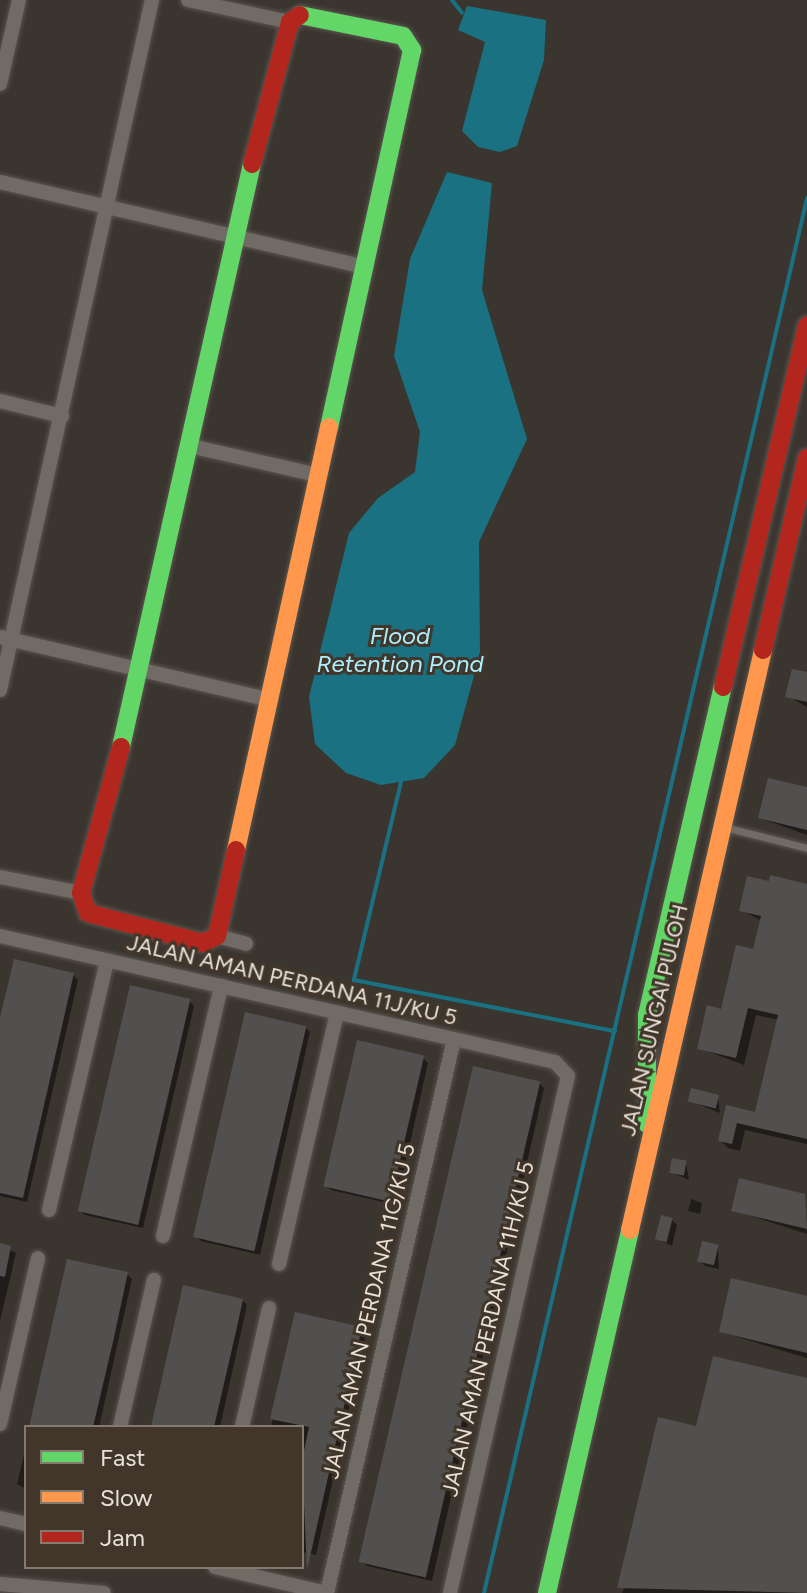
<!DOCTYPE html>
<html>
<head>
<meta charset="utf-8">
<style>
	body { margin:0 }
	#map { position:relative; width:807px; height:1593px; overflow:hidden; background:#3b352f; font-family:Figtree,sans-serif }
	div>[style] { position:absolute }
	.water>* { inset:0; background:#1a7181 }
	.shadow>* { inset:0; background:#0007 }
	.stream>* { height:4px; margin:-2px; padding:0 2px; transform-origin:2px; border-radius:2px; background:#1a7181 }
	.building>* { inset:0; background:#52504f; transform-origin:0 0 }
	.roads { filter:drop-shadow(0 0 2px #59544e) drop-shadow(0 0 2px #59544e) }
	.lane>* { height:7px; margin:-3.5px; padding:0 3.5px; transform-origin:3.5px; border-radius:3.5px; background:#716b66 }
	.street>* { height:14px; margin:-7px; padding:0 7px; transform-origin:7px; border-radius:7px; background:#716b66 }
	.fast>* { height:18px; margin:-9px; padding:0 9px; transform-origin:9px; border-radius:9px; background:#63d668 }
	.slow>* { height:18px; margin:-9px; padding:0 9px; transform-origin:9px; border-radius:9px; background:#ff974d }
	.jam>* { height:18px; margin:-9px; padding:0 9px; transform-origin:9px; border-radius:9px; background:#b3261e }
	span { translate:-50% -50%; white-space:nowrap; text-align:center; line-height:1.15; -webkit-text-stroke:6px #413629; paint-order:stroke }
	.street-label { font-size:22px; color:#e8e1d9 }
	.water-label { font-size:24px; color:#aceffe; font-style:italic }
	.legend { position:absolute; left:24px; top:1425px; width:280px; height:144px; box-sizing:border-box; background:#413629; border:2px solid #847a6f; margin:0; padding:10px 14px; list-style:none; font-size:24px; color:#e8e1d9 }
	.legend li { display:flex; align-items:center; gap:16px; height:40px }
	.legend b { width:40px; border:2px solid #847a6f }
</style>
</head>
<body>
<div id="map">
	<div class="water">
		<div style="clip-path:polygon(467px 6px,546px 20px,544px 60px,517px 146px,500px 152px,478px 147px,462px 131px,485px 42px,458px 30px)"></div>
		<div style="clip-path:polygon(447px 172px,492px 183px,482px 290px,527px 439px,479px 542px,480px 654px,455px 745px,424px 778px,381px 785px,346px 773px,315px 744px,309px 697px,349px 533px,378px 498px,415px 472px,420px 432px,394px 356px,410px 259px)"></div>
	</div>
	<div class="shadow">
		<div style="clip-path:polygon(807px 675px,807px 707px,788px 696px)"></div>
		<div style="clip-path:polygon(807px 789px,807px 835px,760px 818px)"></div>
		<div style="clip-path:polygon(807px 886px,807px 1144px,745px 1130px,740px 1151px,728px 1148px,720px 1140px,728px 1107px,756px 1114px,779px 1020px,756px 1015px,744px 1065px,699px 1048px,755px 951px,762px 921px,741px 910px)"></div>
		<div style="clip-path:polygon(73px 975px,78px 980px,27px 1202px,0 1196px,0 1027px)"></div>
		<div style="clip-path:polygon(189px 1001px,194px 1006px,143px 1228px,85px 1215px,80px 1210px)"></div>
		<div style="clip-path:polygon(305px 1027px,310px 1032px,260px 1255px,201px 1241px,196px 1236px)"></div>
		<div style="clip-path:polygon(423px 1058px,428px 1063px,396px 1205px,331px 1190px,326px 1185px)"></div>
		<div style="clip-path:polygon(539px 1083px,544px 1088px,432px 1581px,367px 1566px,362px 1561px)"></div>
		<div style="clip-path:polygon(718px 1097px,720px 1113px,690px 1101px)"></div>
		<div style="clip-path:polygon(686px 1163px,689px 1180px,671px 1172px)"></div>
		<div style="clip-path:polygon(804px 1196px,807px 1234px,733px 1210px)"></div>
		<div style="clip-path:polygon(691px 1199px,702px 1203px,700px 1214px,688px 1211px)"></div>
		<div style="clip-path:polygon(672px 1220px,677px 1225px,672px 1246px,658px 1239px)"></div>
		<div style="clip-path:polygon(0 1245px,16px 1253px,0 1321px)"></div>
		<div style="clip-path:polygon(718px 1247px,719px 1269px,705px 1266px,700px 1261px)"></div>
		<div style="clip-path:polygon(127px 1274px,132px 1279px,99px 1427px,30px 1427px)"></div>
		<div style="clip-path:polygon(807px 1298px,807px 1358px,721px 1332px)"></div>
		<div style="clip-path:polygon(242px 1300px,247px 1305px,220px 1427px,153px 1427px)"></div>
		<div style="clip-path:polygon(296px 1314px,366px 1334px,316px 1555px,302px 1552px,302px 1427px,271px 1427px)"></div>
		<div style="clip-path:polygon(807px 1380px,807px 1593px,622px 1593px,698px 1428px)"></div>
		<div style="clip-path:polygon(26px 1446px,26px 1489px,17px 1484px)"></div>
	</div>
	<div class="stream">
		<div style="left:452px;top:0;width:16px;rotate:52deg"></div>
		<div style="left:401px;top:782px;width:204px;rotate:103.4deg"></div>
		<div style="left:354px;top:980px;width:266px;rotate:11.1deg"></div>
		<div style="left:484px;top:1593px;width:1432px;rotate:-76.96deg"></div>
	</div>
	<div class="building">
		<div style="clip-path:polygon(792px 669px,807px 672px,807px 702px,785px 697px)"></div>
		<div style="clip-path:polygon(768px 778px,807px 787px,807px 830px,758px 818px)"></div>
		<div style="clip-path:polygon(770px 875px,807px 884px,807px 1139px,737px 1123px,732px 1144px,718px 1141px,726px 1105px,755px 1112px,778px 1015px,748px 1008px,736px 1058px,697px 1049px,707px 1005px,721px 1009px,736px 945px,753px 949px,761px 916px,739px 911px,747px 876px,769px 881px)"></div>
		<div style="clip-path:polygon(14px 959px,74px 973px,23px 1198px,0 1193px,0 1018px)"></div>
		<div style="left:130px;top:985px;width:62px;height:232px;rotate:13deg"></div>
		<div style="left:245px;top:1012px;width:63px;height:231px;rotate:13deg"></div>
		<div style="left:357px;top:1040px;width:69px;height:150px;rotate:13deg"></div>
		<div style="left:473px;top:1066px;width:69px;height:509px;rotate:13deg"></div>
		<div style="left:691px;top:1088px;width:29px;height:14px;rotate:14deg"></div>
		<div style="left:672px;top:1158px;width:15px;height:15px;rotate:11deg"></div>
		<div style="clip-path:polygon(739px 1178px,805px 1194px,807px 1229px,731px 1211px)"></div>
		<div style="left:661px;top:1215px;width:12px;height:25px;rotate:14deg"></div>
		<div style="left:702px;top:1241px;width:17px;height:21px;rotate:13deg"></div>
		<div style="clip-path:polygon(0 1243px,11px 1246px,5px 1277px,0 1276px)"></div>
		<div style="clip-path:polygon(67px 1259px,128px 1272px,113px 1342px,93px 1427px,29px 1427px)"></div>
		<div style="clip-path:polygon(731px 1278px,807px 1296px,807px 1353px,719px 1332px)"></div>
		<div style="clip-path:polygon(183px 1285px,243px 1299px,237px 1327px,214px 1427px,151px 1427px)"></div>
		<div style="clip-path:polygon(295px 1312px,362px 1327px,307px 1570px,302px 1460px,309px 1427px,270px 1419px)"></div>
		<div style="clip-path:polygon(713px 1356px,807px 1378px,807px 1593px,617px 1588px,658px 1417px,696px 1426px)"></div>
	</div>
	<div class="roads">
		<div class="lane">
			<div style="left:724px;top:827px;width:86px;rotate:14.2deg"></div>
		</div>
		<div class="street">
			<div style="left:188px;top:0;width:104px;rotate:12.2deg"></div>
			<div style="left:0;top:84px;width:86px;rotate:-77.3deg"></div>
			<div style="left:0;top:182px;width:375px;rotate:13.1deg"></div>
			<div style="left:0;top:401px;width:64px;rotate:13.6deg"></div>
			<div style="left:190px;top:446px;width:131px;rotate:12.8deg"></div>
			<div style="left:0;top:637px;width:277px;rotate:13.1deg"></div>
			<div style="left:0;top:690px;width:707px;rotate:-77.58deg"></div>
			<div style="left:0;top:877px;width:83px;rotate:11.2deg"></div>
			<div style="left:0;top:936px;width:569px;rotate:12.79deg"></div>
			<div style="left:555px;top:1062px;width:19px;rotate:47deg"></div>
			<div style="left:568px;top:1076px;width:530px;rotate:102.86deg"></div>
			<div style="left:217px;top:936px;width:30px;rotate:15deg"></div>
			<div style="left:49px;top:1210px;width:256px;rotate:-76.9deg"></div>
			<div style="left:163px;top:1236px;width:257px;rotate:-76.9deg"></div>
			<div style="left:279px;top:1264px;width:258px;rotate:-77deg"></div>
			<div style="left:0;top:1424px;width:170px;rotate:-77.1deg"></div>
			<div style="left:120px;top:1427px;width:151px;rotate:-77deg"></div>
			<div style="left:242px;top:1427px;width:122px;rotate:-77.2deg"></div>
			<div style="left:0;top:1518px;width:27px;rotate:13deg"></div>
			<div style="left:215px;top:1567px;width:115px;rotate:13.1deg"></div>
			<div style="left:327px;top:1593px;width:568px;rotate:-77.09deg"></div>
			<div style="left:0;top:1584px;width:104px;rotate:4.9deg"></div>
		</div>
		<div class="fast">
			<div style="left:300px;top:15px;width:105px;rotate:11.5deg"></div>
			<div style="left:403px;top:36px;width:17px;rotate:57deg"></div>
			<div style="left:412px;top:50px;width:386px;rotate:102.4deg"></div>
			<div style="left:121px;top:747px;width:598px;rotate:-77.34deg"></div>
			<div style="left:647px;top:1124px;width:109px;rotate:-90deg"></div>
			<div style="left:647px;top:1015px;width:337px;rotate:-77deg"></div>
			<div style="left:547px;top:1593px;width:372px;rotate:-77.1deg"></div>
		</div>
		<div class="slow">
			<div style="left:236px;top:850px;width:433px;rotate:-77.6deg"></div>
			<div style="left:630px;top:1230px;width:595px;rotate:-77.08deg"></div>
		</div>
		<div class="jam">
			<div style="left:252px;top:164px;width:147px;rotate:-75deg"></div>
			<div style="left:290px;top:22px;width:12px;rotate:-35deg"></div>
			<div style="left:763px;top:650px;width:197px;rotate:-77.1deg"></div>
			<div style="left:723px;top:687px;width:371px;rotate:-76.9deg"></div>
			<div style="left:121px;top:747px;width:151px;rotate:105.3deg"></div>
			<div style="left:81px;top:893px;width:21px;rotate:71deg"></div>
			<div style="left:88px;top:913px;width:119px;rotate:14.6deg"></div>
			<div style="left:203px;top:943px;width:16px;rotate:-27deg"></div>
			<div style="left:217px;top:936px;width:88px;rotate:-77.5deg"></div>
		</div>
	</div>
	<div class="street-label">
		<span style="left:292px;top:980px;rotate:13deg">JALAN AMAN PERDANA 11J/KU 5</span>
		<span style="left:654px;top:1020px;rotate:-77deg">JALAN SUNGAI PULOH</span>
		<span style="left:369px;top:1311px;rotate:-77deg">JALAN AMAN PERDANA 11G/KU 5</span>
		<span style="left:488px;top:1329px;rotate:-77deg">JALAN AMAN PERDANA 11H/KU 5</span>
	</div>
	<div class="water-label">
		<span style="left:400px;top:650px">Flood<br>Retention Pond</span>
	</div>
	<ul class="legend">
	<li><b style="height:10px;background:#63d668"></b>Fast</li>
	<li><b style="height:10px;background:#ff974d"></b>Slow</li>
	<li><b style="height:10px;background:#b3261e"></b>Jam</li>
	</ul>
</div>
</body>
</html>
